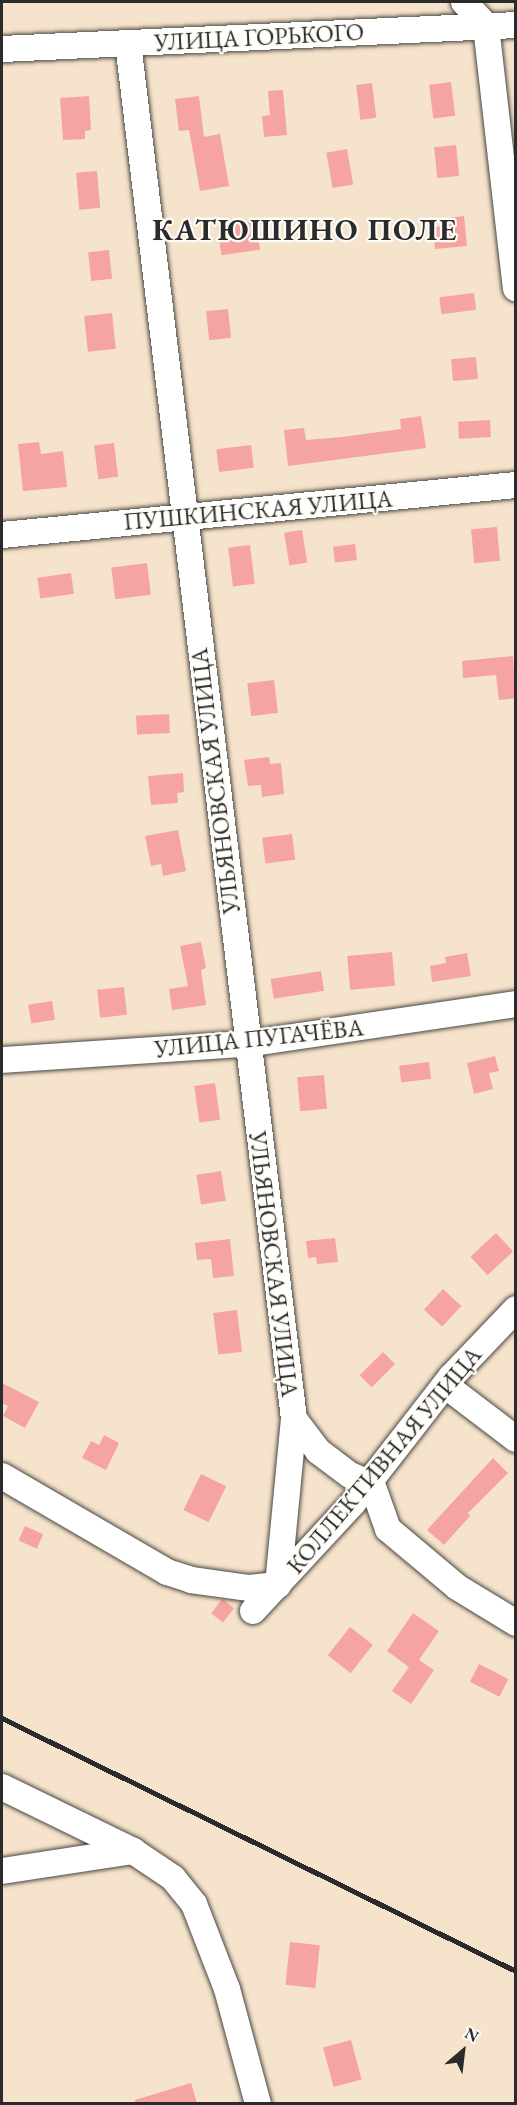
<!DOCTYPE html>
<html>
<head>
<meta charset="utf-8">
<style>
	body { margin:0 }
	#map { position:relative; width:517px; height:2105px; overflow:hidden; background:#f6e3cb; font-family:"EB Garamond",serif }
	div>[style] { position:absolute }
	.building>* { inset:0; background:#f6a4a2; transform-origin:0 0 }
	.roads { filter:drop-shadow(0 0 2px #494743) drop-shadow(0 0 2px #494743) }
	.minor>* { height:26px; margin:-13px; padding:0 13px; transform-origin:13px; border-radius:13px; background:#fff }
	.rail>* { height:4.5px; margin:-2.25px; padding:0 2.25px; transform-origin:2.25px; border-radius:2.25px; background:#2b2b2b }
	span { translate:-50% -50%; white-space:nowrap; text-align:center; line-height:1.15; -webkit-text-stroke:4.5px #fdfcf7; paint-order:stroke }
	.street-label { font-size:24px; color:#2b2b2b }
	.district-label { font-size:30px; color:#2b2b2b; font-weight:700; letter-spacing:1.5px }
	.frame { position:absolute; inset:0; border:3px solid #2b2b2b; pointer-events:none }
	.north { position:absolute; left:433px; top:2021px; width:60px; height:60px; -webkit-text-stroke:4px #fdfcf7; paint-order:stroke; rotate:28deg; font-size:16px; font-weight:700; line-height:24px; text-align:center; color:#2b2b2b }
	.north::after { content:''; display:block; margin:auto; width:21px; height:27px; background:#2b2b2b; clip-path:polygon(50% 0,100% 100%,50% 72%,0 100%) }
</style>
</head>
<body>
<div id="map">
	<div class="building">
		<div style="left:451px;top:82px;width:34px;height:22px;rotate:83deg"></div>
		<div style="left:372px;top:83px;width:35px;height:16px;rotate:83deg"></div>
		<div style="clip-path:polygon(283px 90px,287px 135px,264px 137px,262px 116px,270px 115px,268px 91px)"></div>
		<div style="clip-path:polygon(89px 96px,91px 130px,85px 131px,85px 139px,63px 140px,60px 98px)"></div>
		<div style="clip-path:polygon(199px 96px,204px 137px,220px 134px,229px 186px,200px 191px,189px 130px,179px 131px,175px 99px)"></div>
		<div style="left:456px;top:145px;width:31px;height:22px;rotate:84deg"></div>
		<div style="left:347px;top:149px;width:36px;height:21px;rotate:80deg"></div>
		<div style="left:97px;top:171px;width:37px;height:21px;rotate:85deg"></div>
		<div style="clip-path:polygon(464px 216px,467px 246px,435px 249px,433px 227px,448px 226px,447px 218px)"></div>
		<div style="left:256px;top:221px;width:29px;height:39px;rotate:82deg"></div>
		<div style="left:109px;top:250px;width:29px;height:21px;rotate:84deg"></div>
		<div style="left:474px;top:293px;width:17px;height:35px;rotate:83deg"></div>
		<div style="left:228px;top:309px;width:29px;height:22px;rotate:84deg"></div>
		<div style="left:112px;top:313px;width:36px;height:28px;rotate:84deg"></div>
		<div style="left:476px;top:357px;width:22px;height:25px;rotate:85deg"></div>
		<div style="clip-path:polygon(421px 416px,426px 448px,288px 466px,284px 430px,304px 428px,306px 440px,342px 437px,401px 429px,400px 419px)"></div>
		<div style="left:490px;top:420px;width:17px;height:32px;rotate:87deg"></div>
		<div style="clip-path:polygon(39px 442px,41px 454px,63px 451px,67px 487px,23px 491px,18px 444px)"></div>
		<div style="left:114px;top:443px;width:34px;height:20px;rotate:83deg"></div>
		<div style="left:251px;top:445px;width:23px;height:35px;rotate:83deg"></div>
		<div style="left:497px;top:527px;width:34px;height:26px;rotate:85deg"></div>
		<div style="left:302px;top:530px;width:33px;height:18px;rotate:81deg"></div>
		<div style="left:355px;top:544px;width:16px;height:22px;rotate:83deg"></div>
		<div style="left:250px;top:545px;width:39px;height:22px;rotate:83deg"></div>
		<div style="left:147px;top:563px;width:32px;height:36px;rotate:83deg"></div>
		<div style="left:71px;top:573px;width:21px;height:34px;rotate:82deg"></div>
		<div style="clip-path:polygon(513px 656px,516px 698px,499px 700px,496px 675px,463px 678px,462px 661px)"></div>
		<div style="left:274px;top:680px;width:33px;height:27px;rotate:83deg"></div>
		<div style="left:169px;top:714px;width:19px;height:33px;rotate:87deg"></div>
		<div style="clip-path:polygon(269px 757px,270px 764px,281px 763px,284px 794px,262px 797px,261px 785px,248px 786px,244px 760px)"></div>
		<div style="clip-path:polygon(183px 773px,184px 792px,177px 793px,178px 803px,151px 805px,148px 776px)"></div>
		<div style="clip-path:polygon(178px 830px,186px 871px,163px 876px,161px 864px,151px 866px,145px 836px)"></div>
		<div style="left:292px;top:834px;width:26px;height:30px;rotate:83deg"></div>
		<div style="clip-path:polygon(201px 942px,206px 968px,201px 970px,206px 1005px,172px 1010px,169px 989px,188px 986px,180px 946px)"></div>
		<div style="left:392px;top:952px;width:34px;height:45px;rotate:85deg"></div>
		<div style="clip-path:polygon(467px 953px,471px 976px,432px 982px,430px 966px,446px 963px,445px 957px)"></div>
		<div style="left:321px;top:971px;width:20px;height:51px;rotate:81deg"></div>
		<div style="left:124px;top:987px;width:28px;height:27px;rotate:84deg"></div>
		<div style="left:52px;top:1001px;width:19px;height:24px;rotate:81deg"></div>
		<div style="clip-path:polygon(495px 1056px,499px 1071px,489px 1073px,493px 1089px,474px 1094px,467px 1063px)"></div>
		<div style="left:429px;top:1062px;width:17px;height:30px;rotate:83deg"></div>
		<div style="left:324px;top:1075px;width:34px;height:27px;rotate:85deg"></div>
		<div style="left:215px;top:1083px;width:37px;height:21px;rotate:82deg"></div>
		<div style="left:221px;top:1171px;width:30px;height:25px;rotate:81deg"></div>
		<div style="left:496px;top:1233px;width:25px;height:35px;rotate:47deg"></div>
		<div style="clip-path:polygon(335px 1238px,338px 1262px,317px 1264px,316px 1257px,308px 1258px,306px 1241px)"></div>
		<div style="clip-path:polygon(230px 1239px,234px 1276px,213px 1278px,211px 1259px,197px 1260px,195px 1243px)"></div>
		<div style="left:443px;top:1289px;width:25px;height:28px;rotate:43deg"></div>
		<div style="left:237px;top:1310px;width:42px;height:24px;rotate:83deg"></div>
		<div style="left:383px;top:1352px;width:17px;height:33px;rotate:45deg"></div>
		<div style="clip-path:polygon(2px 1383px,39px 1402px,25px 1428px,3px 1416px,8px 1406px,2px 1403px)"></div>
		<div style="clip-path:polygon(104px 1435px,119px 1443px,106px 1470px,82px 1458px,91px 1441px,99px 1445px)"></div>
		<div style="clip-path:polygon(493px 1458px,508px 1473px,468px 1513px,470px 1516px,444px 1545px,427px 1530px)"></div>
		<div style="left:201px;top:1474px;width:28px;height:40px;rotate:26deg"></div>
		<div style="left:25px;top:1526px;width:20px;height:16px;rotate:24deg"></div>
		<div style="left:222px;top:1599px;width:15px;height:18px;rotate:37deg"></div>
		<div style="clip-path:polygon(413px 1613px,439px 1631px,419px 1660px,434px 1670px,411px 1704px,392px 1691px,409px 1667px,387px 1651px)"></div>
		<div style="left:350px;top:1627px;width:29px;height:36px;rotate:38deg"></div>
		<div style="left:479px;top:1664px;width:33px;height:20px;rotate:27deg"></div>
		<div style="left:290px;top:1942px;width:30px;height:43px;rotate:6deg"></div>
		<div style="left:351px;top:2040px;width:41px;height:29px;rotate:75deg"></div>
		<div style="clip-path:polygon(191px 2083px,197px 2103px,135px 2103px,135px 2100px)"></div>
	</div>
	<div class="roads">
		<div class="minor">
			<div style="left:464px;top:2px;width:33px;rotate:47deg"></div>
			<div style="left:486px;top:26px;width:264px;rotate:83.5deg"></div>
			<div style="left:128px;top:43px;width:1386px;rotate:83.12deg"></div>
			<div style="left:294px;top:1419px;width:40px;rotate:53deg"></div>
			<div style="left:318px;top:1451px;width:40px;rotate:37deg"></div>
			<div style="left:350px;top:1475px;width:21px;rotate:23deg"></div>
			<div style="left:2px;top:49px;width:515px;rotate:-2.67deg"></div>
			<div style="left:2px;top:535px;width:516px;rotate:-5.56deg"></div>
			<div style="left:2px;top:1060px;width:245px;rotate:-3.8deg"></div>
			<div style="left:246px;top:1044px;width:273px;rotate:-8.4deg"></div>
			<div style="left:445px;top:1385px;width:89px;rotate:37.3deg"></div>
			<div style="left:2px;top:1476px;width:191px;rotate:30.2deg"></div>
			<div style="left:167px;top:1572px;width:25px;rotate:18deg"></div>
			<div style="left:191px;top:1580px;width:59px;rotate:7.9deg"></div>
			<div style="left:249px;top:1588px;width:29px;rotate:-6deg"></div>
			<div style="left:278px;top:1585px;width:167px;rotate:-84.5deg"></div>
			<div style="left:371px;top:1481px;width:51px;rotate:70.5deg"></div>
			<div style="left:388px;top:1529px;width:90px;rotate:40deg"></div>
			<div style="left:457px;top:1587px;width:69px;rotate:31.4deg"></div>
			<div style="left:253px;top:1611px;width:147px;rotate:-47.2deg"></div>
			<div style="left:353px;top:1503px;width:160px;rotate:-52.1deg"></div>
			<div style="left:451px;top:1377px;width:94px;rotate:-46.3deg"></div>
			<div style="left:2px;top:1787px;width:146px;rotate:26deg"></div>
			<div style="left:133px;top:1851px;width:48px;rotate:34deg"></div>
			<div style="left:173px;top:1878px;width:33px;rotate:51deg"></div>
			<div style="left:194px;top:1904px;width:91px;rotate:68.8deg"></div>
			<div style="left:227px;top:1989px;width:119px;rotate:74.9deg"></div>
			<div style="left:2px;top:1871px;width:133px;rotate:-8.7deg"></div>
		</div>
	</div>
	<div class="rail">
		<div style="left:2px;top:1718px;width:573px;rotate:26.21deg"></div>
	</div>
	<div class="street-label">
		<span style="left:259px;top:37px;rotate:-3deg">УЛИЦА ГОРЬКОГО</span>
		<span style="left:258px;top:510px;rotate:-5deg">ПУШКИНСКАЯ УЛИЦА</span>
		<span style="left:215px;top:781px;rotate:-97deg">УЛЬЯНОВСКАЯ УЛИЦА</span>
		<span style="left:259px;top:1038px;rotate:-6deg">УЛИЦА ПУГАЧЁВА</span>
		<span style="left:274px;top:1264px;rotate:83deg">УЛЬЯНОВСКАЯ УЛИЦА</span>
		<span style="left:384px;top:1460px;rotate:-50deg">КОЛЛЕКТИВНАЯ УЛИЦА</span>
	</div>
	<div class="district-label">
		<span style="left:305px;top:230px">КАТЮШИНО ПОЛЕ</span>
	</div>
	<div class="frame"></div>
	<div class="north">N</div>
</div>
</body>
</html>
